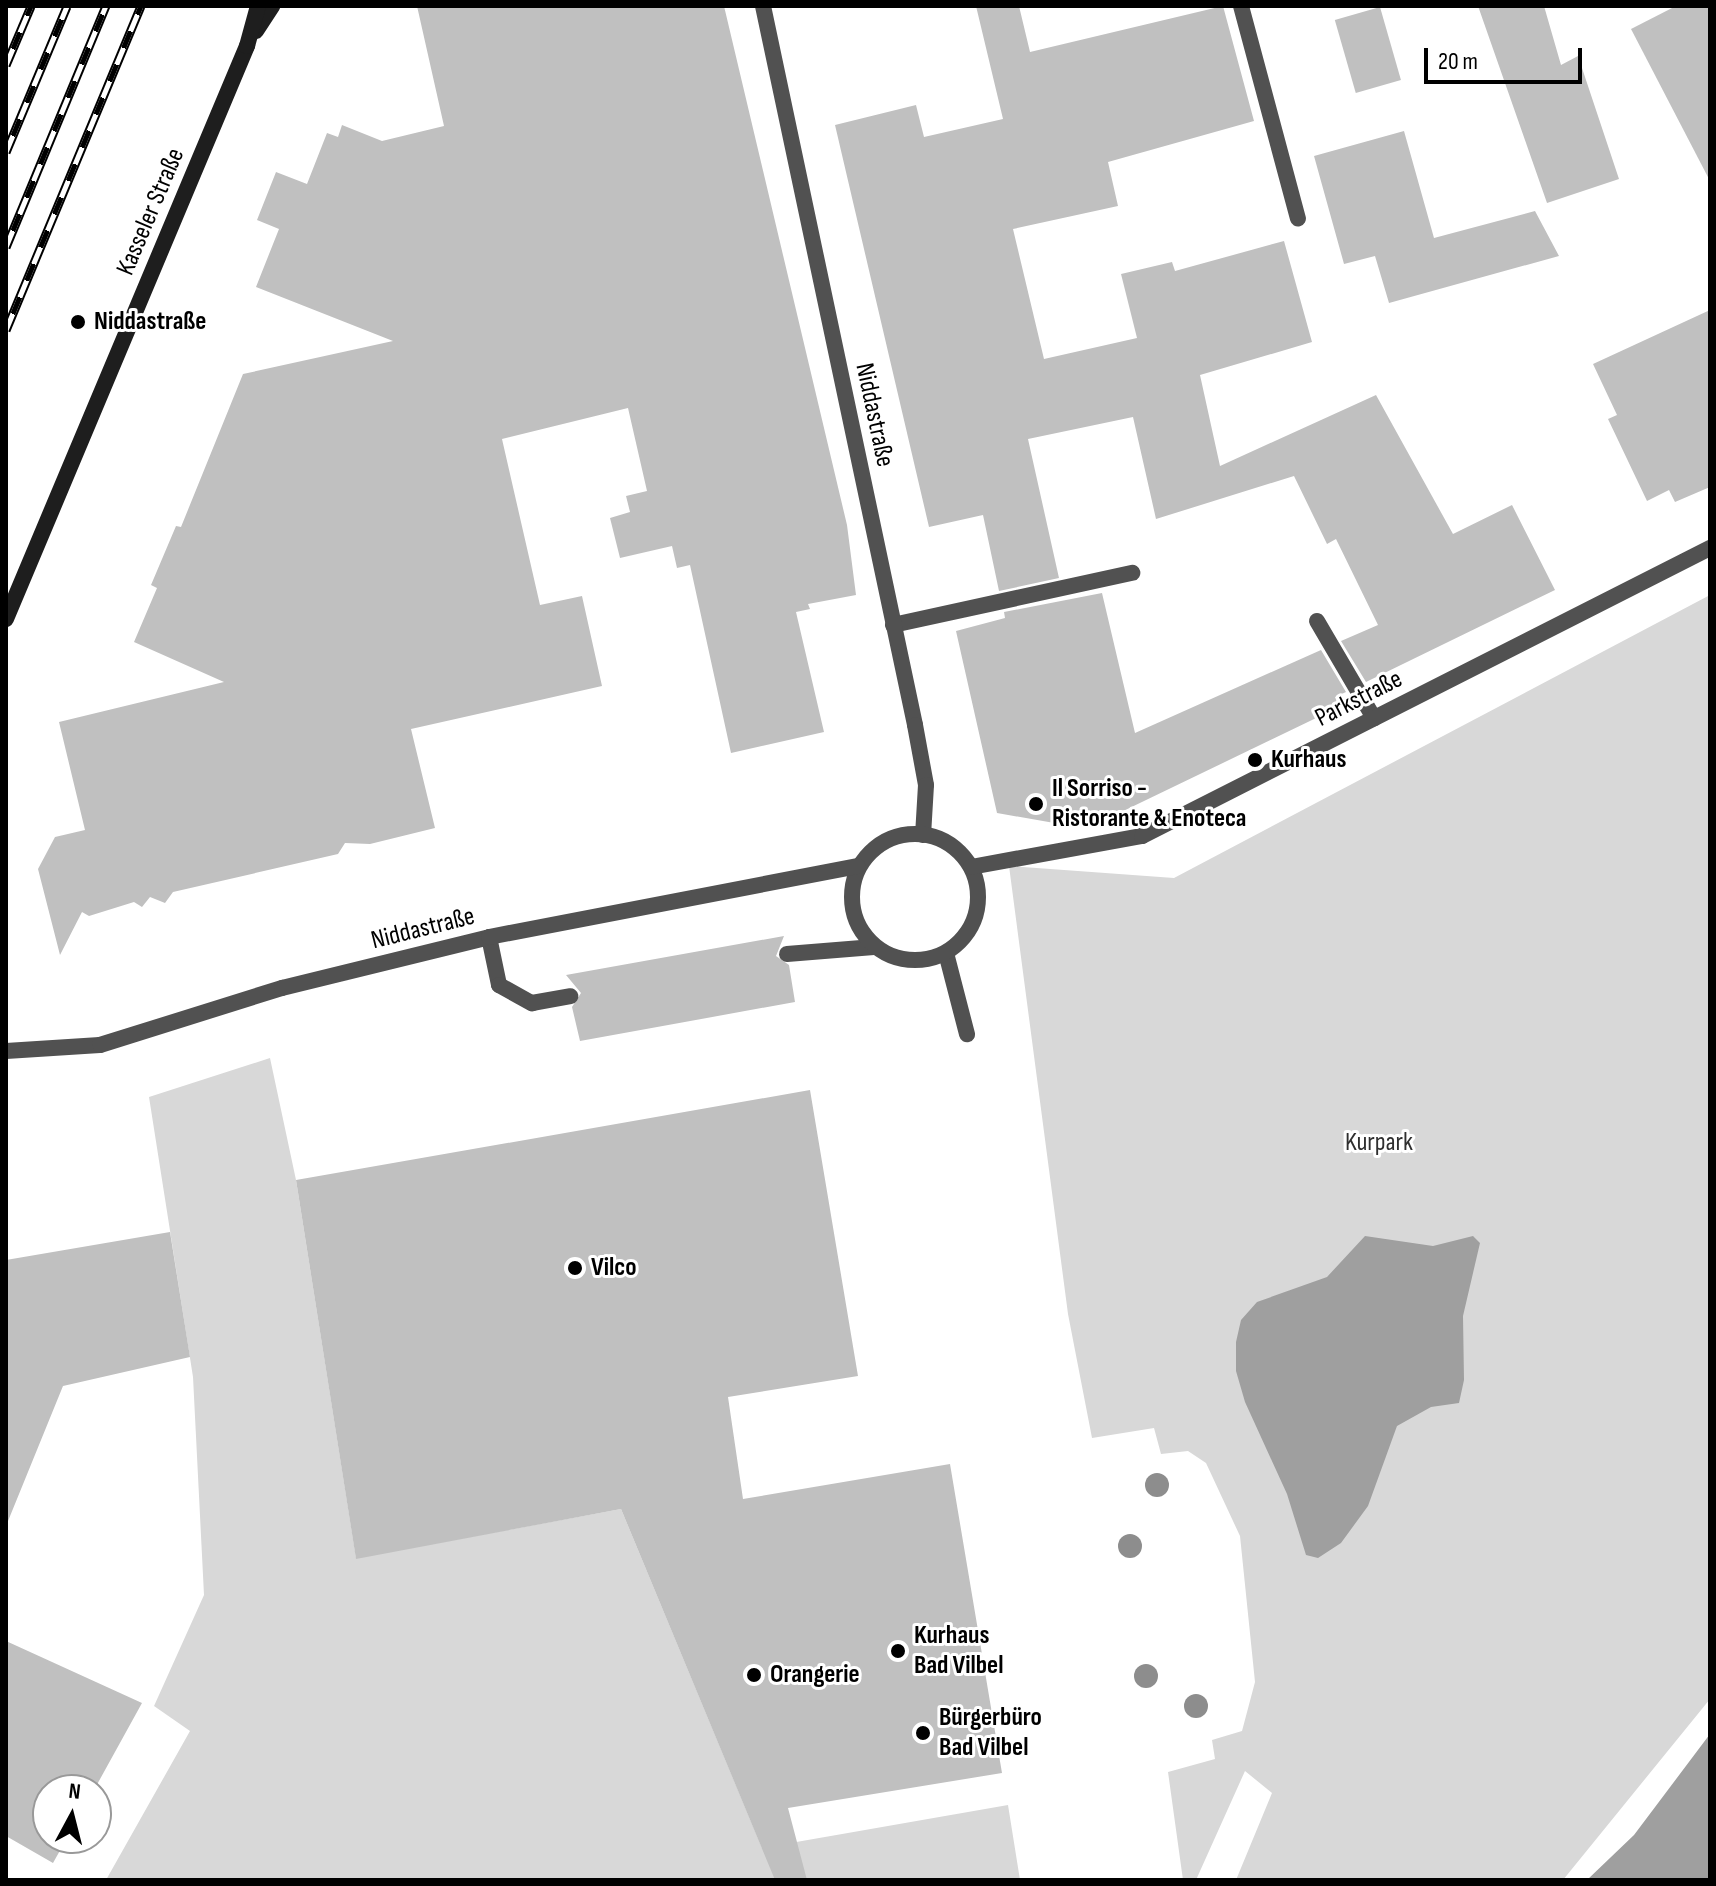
<!DOCTYPE html>
<html>
<head>
<meta charset="utf-8">
<style>
	body { margin:0 }
	#map { position:relative; width:1716px; height:1886px; overflow:hidden; background:#fff; font-family:"Sofia Sans Condensed",sans-serif }
	div>[style] { position:absolute }
	.green>* { inset:0; background:#d8d8d8 }
	.water>* { inset:0; background:#9f9f9f }
	.building>* { inset:0; background:#c0c0c0; transform-origin:0 0 }
	.lane>* { height:16px; margin:-8px; padding:0 8px; transform-origin:8px; border-radius:8px; background:#515151 }
	.street>* { height:16px; margin:-8px; padding:0 8px; transform-origin:8px; border-radius:8px; background:#515151 }
	.street>.ring { margin:-8px; padding:0; box-sizing:content-box; background:none; border:16px solid #515151; border-radius:50% }
	.secondary>* { height:16px; margin:-8px; padding:0 8px; transform-origin:8px; border-radius:8px; background:#1e1e1e }
	.rail>* { height:9px; margin-top:-4.5px; transform-origin:0; background:repeating-linear-gradient(90deg,#fff 0 18px,#000 0 36px); box-sizing:border-box; border-block:2px solid #000 }
	.trees>* { width:24px; height:24px; margin:-12px; border-radius:50%; background:#8d8d8d }
	.dots>* { width:22px; height:22px; translate:-50% -50%; box-sizing:border-box; border:4px solid #fff; border-radius:50% }
	span { translate:-50% -50%; white-space:nowrap; text-align:center; line-height:1.15; -webkit-text-stroke:6px #fff; paint-order:stroke }
	.street-label { font-size:26px; color:#000 }
	.poi-label { font-size:26px; color:#000; font-weight:700 }
	.left { translate:0 -50%; text-align:left }
	.park-label { font-size:26px; color:#2f2f2f }
	.frame { position:absolute; inset:0; border:8px solid #000; pointer-events:none }
	.north { position:absolute; left:32px; top:1774px; width:80px; height:80px; box-sizing:border-box; background:#fff; border:2px solid #999; border-radius:50%; rotate:7deg; font-size:22px; font-weight:700; line-height:32px; text-align:center; color:#000 }
	.north::after { content:''; display:block; margin:auto; width:28px; height:36px; background:#000; clip-path:polygon(50% 0,100% 100%,50% 72%,0 100%) }
	.scale { position:absolute; left:1424px; top:48px; width:158px; height:36px; box-sizing:border-box; border:4px solid #000; border-top:0; padding-left:10px; font-size:24px; line-height:28px; white-space:nowrap; color:#000; -webkit-text-stroke:6px #fff; paint-order:stroke }
</style>
</head>
<body>
<div id="map">
	<div class="green">
		<div style="clip-path:polygon(1710px 595px,1710px 1699px,1563px 1880px,1236px 1880px,1272px 1793px,1245px 1771px,1196px 1880px,1183px 1880px,1168px 1772px,1215px 1759px,1212px 1740px,1242px 1731px,1255px 1682px,1240px 1536px,1206px 1463px,1188px 1451px,1161px 1454px,1154px 1428px,1092px 1438px,1068px 1314px,1009px 866px,1174px 878px)"></div>
		<div style="clip-path:polygon(270px 1058px,296px 1180px,356px 1558px,621px 1509px,762px 1848px,1008px 1805px,1020px 1880px,106px 1880px,190px 1731px,154px 1706px,204px 1595px,193px 1377px,149px 1097px)"></div>
	</div>
	<div class="water">
		<div style="clip-path:polygon(1365px 1236px,1433px 1246px,1473px 1236px,1480px 1243px,1463px 1316px,1464px 1380px,1459px 1403px,1431px 1407px,1397px 1426px,1368px 1506px,1341px 1543px,1318px 1558px,1306px 1555px,1287px 1494px,1245px 1402px,1236px 1371px,1236px 1342px,1241px 1320px,1257px 1302px,1327px 1277px)"></div>
		<div style="clip-path:polygon(1710px 1734px,1710px 1880px,1587px 1880px,1634px 1835px)"></div>
	</div>
	<div class="building">
		<div style="clip-path:polygon(417px 6px,724px 6px,847px 525px,856px 595px,808px 604px,810px 609px,796px 612px,824px 732px,731px 753px,690px 565px,677px 568px,672px 546px,620px 558px,610px 518px,630px 512px,626px 496px,647px 491px,628px 408px,502px 439px,540px 605px,582px 596px,602px 686px,411px 729px,435px 828px,370px 844px,345px 843px,338px 854px,173px 892px,165px 903px,150px 897px,142px 907px,134px 902px,89px 916px,82px 912px,60px 955px,38px 869px,55px 837px,85px 830px,59px 722px,224px 682px,134px 642px,157px 588px,151px 585px,176px 526px,181px 527px,243px 374px,393px 341px,256px 287px,279px 229px,257px 220px,276px 172px,307px 184px,327px 133px,338px 137px,342px 125px,382px 141px,444px 126px)"></div>
		<div style="clip-path:polygon(976px 6px,1019px 6px,1030px 52px,1223px 6px,1254px 121px,1108px 162px,1118px 206px,1013px 229px,1044px 359px,1137px 338px,1121px 274px,1172px 262px,1175px 271px,1284px 241px,1312px 342px,1200px 375px,1220px 466px,1376px 395px,1453px 534px,1512px 505px,1555px 590px,1366px 682px,1341px 641px,1378px 625px,1336px 539px,1327px 544px,1294px 476px,1156px 519px,1133px 417px,1028px 439px,1059px 578px,999px 591px,983px 515px,929px 527px,835px 125px,916px 105px,924px 137px,1003px 119px)"></div>
		<div style="clip-path:polygon(1478px 6px,1544px 6px,1561px 65px,1578px 56px,1619px 179px,1547px 203px)"></div>
		<div style="clip-path:polygon(1676px 6px,1710px 6px,1710px 181px,1631px 29px)"></div>
		<div style="left:1380px;top:7px;width:76px;height:47px;rotate:74deg"></div>
		<div style="clip-path:polygon(1404px 131px,1434px 238px,1535px 211px,1559px 256px,1389px 303px,1375px 256px,1344px 264px,1314px 156px)"></div>
		<div style="clip-path:polygon(1710px 310px,1710px 487px,1675px 502px,1669px 490px,1647px 501px,1608px 419px,1617px 415px,1593px 364px)"></div>
		<div style="clip-path:polygon(1102px 593px,1135px 733px,1321px 650px,1346px 692px,1335px 697px,1339px 707px,1115px 815px,1060px 824px,997px 813px,956px 631px,1005px 618px,1004px 612px)"></div>
		<div style="clip-path:polygon(784px 936px,776px 956px,789px 965px,795px 1002px,580px 1041px,572px 1007px,581px 993px,566px 975px)"></div>
		<div style="clip-path:polygon(810px 1090px,858px 1376px,728px 1397px,743px 1499px,950px 1464px,1002px 1773px,788px 1808px,807px 1880px,775px 1880px,621px 1509px,356px 1559px,296px 1180px)"></div>
		<div style="clip-path:polygon(170px 1232px,190px 1357px,63px 1386px,6px 1526px,6px 1260px)"></div>
		<div style="clip-path:polygon(6px 1641px,142px 1703px,94px 1790px,48px 1790px,48px 1838px,67px 1838px,53px 1863px,6px 1836px)"></div>
	</div>
	<div class="lane">
		<div style="left:1241px;top:6px;width:220px;rotate:75deg"></div>
		<div style="left:1317px;top:621px;width:113px;rotate:59.6deg"></div>
		<div style="left:893px;top:625px;width:245px;rotate:-12.3deg"></div>
		<div style="left:489px;top:937px;width:49px;rotate:78.2deg"></div>
		<div style="left:499px;top:985px;width:38px;rotate:29deg"></div>
		<div style="left:532px;top:1003px;width:39px;rotate:-10deg"></div>
		<div style="left:946px;top:953px;width:84px;rotate:75.5deg"></div>
		<div style="left:787px;top:954px;width:87px;rotate:-4.6deg"></div>
	</div>
	<div class="street">
		<div style="left:763px;top:6px;width:735px;rotate:78.06deg"></div>
		<div style="left:915px;top:725px;width:61px;rotate:79.6deg"></div>
		<div style="left:926px;top:785px;width:50px;rotate:93.4deg"></div>
		<div class="ring" style="left:852px;top:834px;width:110px;height:110px"></div>
		<div style="left:971px;top:867px;width:174px;rotate:-10.3deg"></div>
		<div style="left:1142px;top:836px;width:637px;rotate:-26.89deg"></div>
		<div style="left:6px;top:1051px;width:94px;rotate:-3.7deg"></div>
		<div style="left:100px;top:1045px;width:191px;rotate:-17.4deg"></div>
		<div style="left:282px;top:988px;width:213px;rotate:-13.8deg"></div>
		<div style="left:489px;top:937px;width:375px;rotate:-10.9deg"></div>
	</div>
	<div class="secondary">
		<div style="left:256px;top:31px;width:30px;rotate:-57deg"></div>
		<div style="left:6px;top:619px;width:622px;rotate:-67.19deg"></div>
		<div style="left:247px;top:46px;width:41px;rotate:-74.6deg"></div>
	</div>
	<div class="rail">
		<div style="left:6px;top:65px;width:64px;rotate:-67deg"></div>
		<div style="left:6px;top:152px;width:158px;rotate:-67.3deg"></div>
		<div style="left:6px;top:247px;width:261px;rotate:-67.5deg"></div>
		<div style="left:6px;top:330px;width:351px;rotate:-67.4deg"></div>
	</div>
	<div class="trees">
		<div style="left:1157px;top:1485px"></div>
		<div style="left:1130px;top:1546px"></div>
		<div style="left:1146px;top:1676px"></div>
		<div style="left:1196px;top:1706px"></div>
	</div>
	<div class="dots">
		<div style="left:78px;top:322px;background:#000"></div>
		<div style="left:1255px;top:760px;background:#000"></div>
		<div style="left:1036px;top:804px;background:#000"></div>
		<div style="left:575px;top:1268px;background:#000"></div>
		<div style="left:898px;top:1651px;background:#000"></div>
		<div style="left:754px;top:1675px;background:#000"></div>
		<div style="left:923px;top:1733px;background:#000"></div>
	</div>
	<div class="street-label">
		<span style="left:151px;top:212px;rotate:-67deg">Kasseler Straße</span>
		<span style="left:874px;top:415px;rotate:78deg">Niddastraße</span>
		<span style="left:1359px;top:699px;rotate:-27deg">Parkstraße</span>
		<span style="left:423px;top:929px;rotate:-14deg">Niddastraße</span>
	</div>
	<div class="poi-label">
		<span class="left" style="left:94px;top:322px">Niddastraße</span>
		<span class="left" style="left:1271px;top:760px">Kurhaus</span>
		<span class="left" style="left:1052px;top:804px">Il Sorriso -<br>Ristorante &amp; Enoteca</span>
		<span class="left" style="left:591px;top:1268px">Vilco</span>
		<span class="left" style="left:914px;top:1651px">Kurhaus<br>Bad Vilbel</span>
		<span class="left" style="left:770px;top:1675px">Orangerie</span>
		<span class="left" style="left:939px;top:1733px">Bürgerbüro<br>Bad Vilbel</span>
	</div>
	<div class="park-label">
		<span style="left:1379px;top:1143px">Kurpark</span>
	</div>
	<div class="frame"></div>
	<div class="north">N</div>
	<div class="scale">20 m</div>
</div>
</body>
</html>
